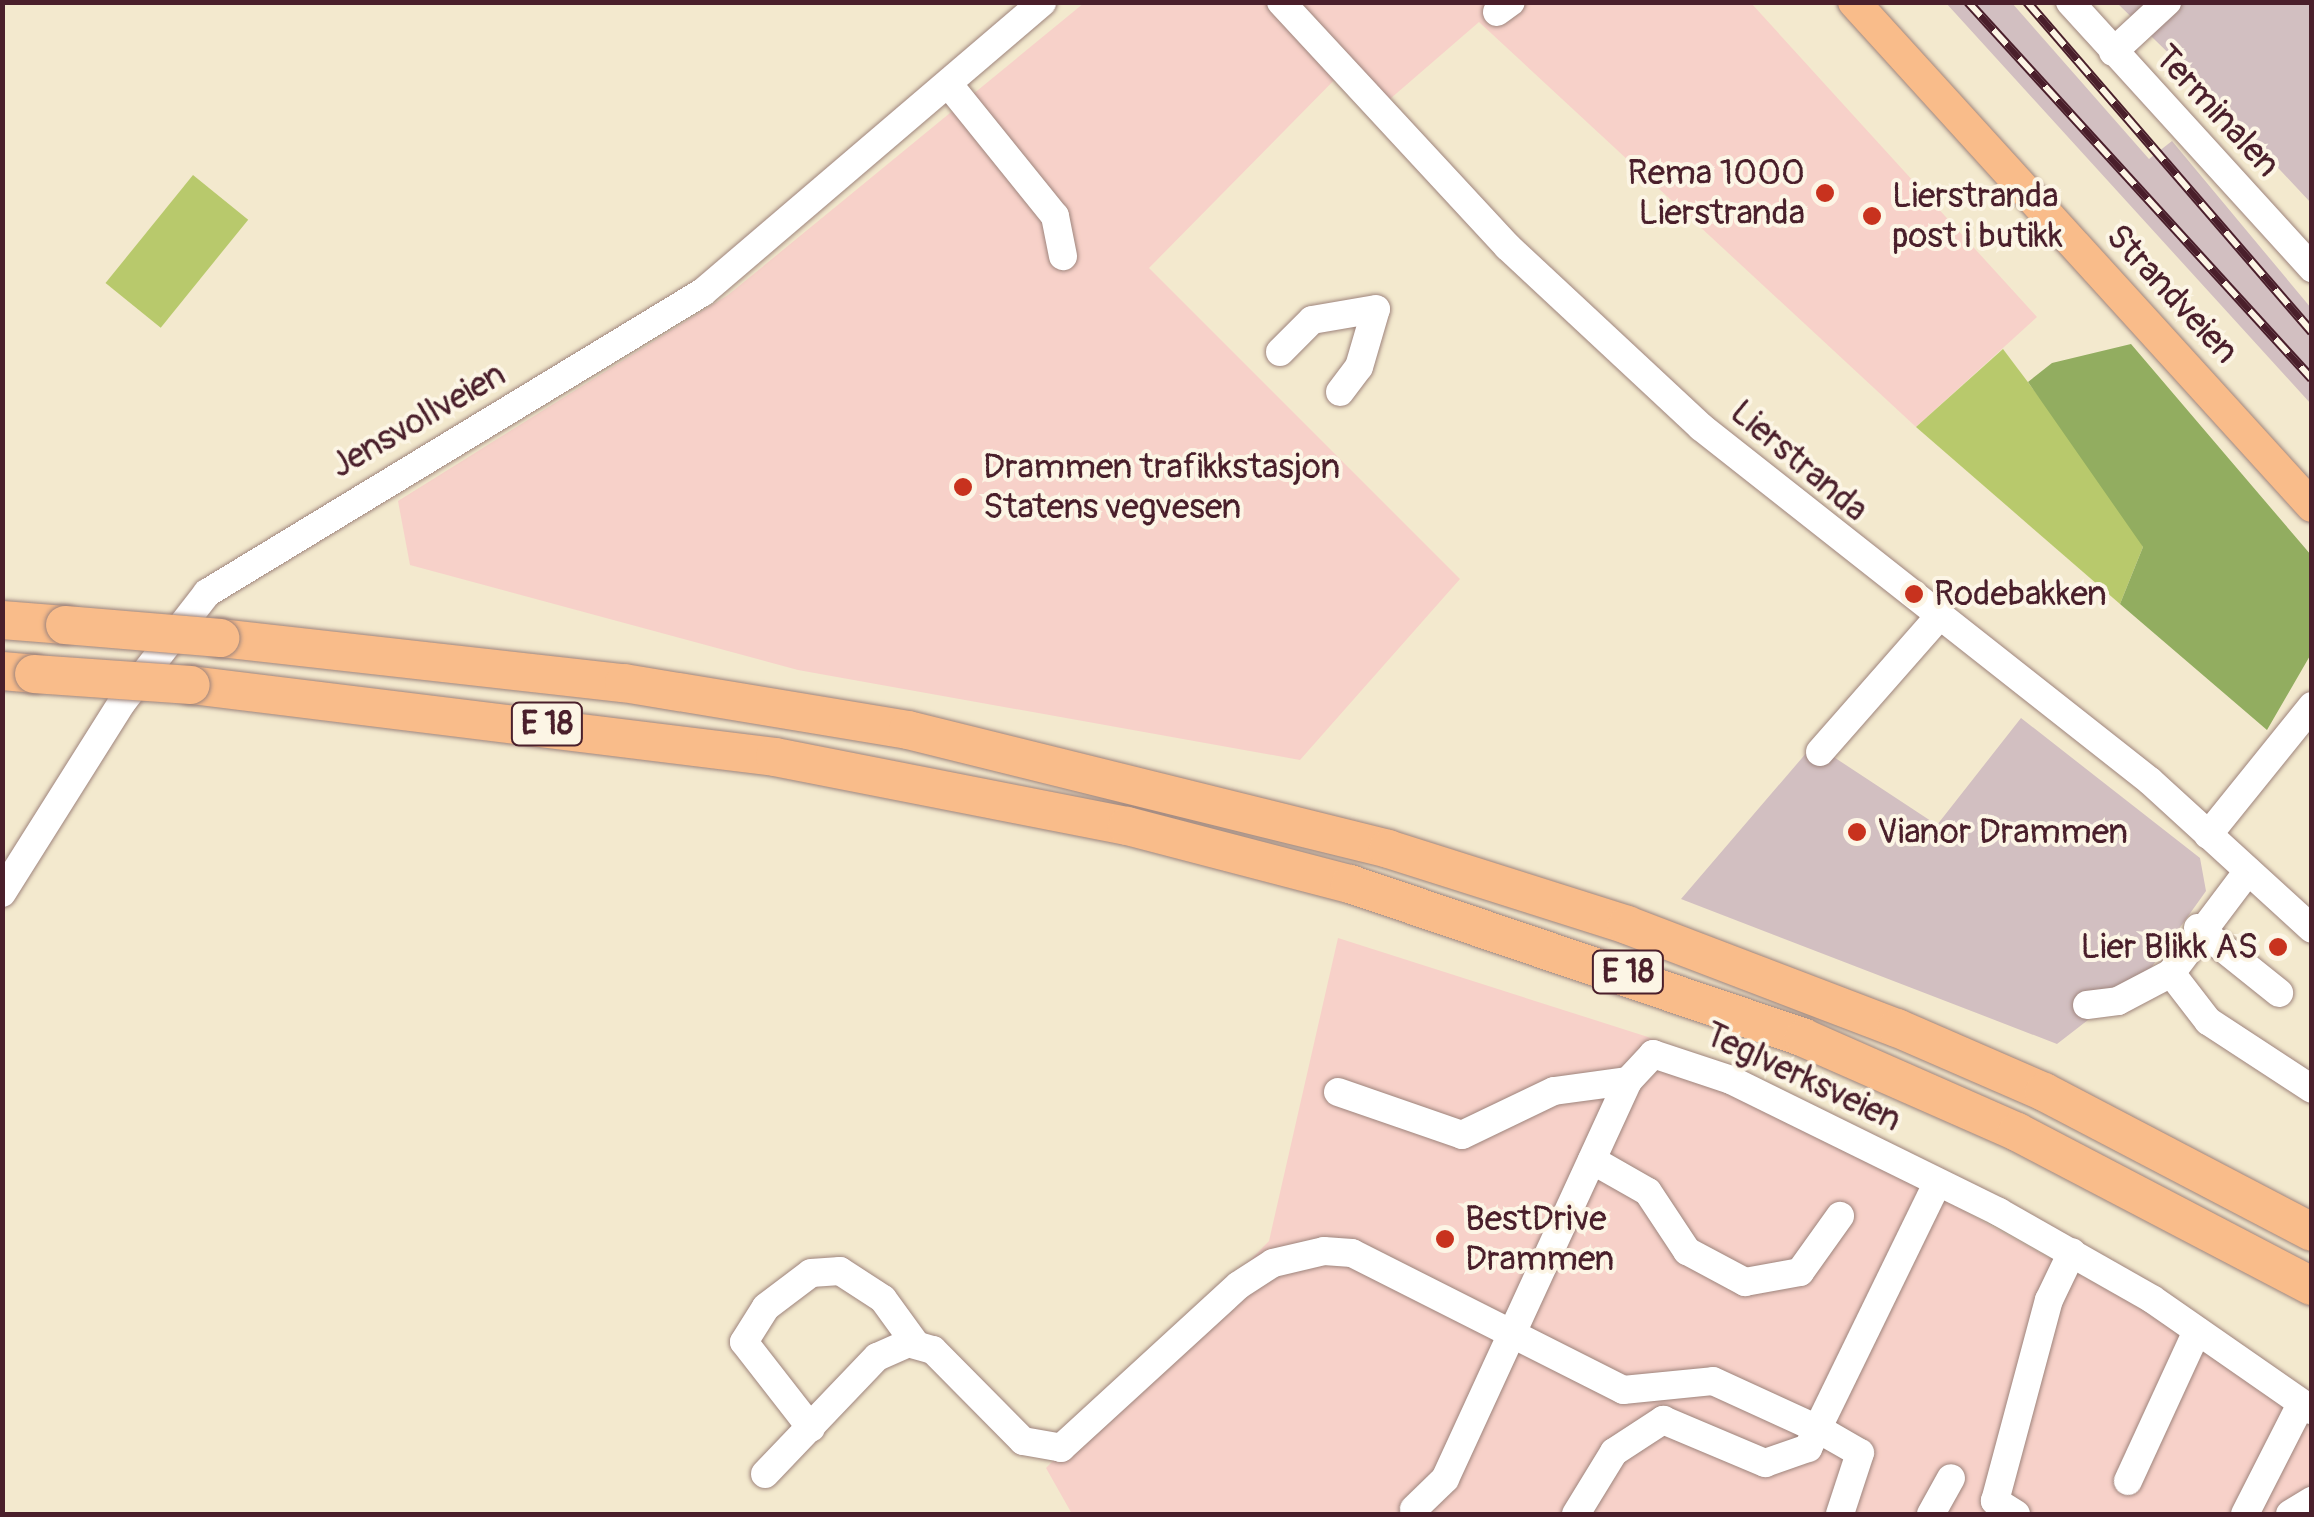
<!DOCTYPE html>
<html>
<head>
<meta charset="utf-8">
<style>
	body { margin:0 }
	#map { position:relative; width:2314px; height:1517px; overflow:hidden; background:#f3e9ce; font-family:Pangolin,sans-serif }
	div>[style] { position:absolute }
	.built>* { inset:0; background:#f7d1c9 }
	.industrial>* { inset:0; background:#d2bfc1 }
	.green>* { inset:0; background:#b8c96c; transform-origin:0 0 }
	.forest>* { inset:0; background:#92ad60 }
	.roads { filter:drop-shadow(0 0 2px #9e847c) drop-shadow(0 0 2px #9e847c) }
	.minor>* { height:28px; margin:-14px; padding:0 14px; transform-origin:14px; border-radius:14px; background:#fff }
	.major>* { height:32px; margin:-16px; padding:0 16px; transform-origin:16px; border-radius:16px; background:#f9bc8a }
	.highway>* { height:38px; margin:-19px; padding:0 19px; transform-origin:19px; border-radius:19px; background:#f9bc8a }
	.rail>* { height:10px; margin-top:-5px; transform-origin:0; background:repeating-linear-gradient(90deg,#fcf5e5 0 19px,#4a1f2b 0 38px); box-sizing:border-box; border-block:2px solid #4a1f2b }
	.bridges { filter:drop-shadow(0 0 2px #9e847c) drop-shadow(0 0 2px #9e847c) }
	.highway-bridge>* { height:38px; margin:-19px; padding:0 19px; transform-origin:19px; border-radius:19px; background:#f9bc8a }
	.dots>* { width:28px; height:28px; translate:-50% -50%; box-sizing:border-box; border:5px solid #fcf5e5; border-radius:50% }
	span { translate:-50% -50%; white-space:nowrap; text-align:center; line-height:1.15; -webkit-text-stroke:8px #fcf5e5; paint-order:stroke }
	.shield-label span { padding:2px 8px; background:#fcf5e5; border:2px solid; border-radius:8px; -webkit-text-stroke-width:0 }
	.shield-label { font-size:32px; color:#4a1f2b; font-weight:700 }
	.street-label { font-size:35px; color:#4a1f2b }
	.poi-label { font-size:35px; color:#4a1f2b }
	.right { translate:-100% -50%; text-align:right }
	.left { translate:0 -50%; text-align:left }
	.frame { position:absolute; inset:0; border:5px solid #4a1f2b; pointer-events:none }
</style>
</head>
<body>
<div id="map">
	<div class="built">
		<div style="clip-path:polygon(1084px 3px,1751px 3px,2037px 317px,1916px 427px,1479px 22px,1390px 99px,1350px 64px,1149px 268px,1460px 579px,1300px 760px,798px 670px,410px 565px,398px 501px,728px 295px)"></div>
		<div style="clip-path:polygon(1338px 938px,1648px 1037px,2311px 1402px,2311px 1514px,1072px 1514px,1046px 1468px,1269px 1241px)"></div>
	</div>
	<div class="industrial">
		<div style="clip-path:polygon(1946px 3px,2012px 3px,2149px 159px,2172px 141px,2311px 308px,2311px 404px)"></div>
		<div style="clip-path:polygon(2117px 3px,2311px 3px,2311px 203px,2191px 75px)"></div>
		<div style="clip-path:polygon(2021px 718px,2200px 858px,2206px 891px,2146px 975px,2057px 1044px,1681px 899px,1814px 744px,1937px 825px)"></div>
	</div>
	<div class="green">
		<div style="left:193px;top:175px;width:71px;height:139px;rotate:39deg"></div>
		<div style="clip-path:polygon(2003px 349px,2131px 519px,2143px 547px,2120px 604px,1916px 427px)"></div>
	</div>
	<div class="forest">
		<div style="clip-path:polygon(2131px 344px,2311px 555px,2311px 654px,2267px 730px,2120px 604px,2143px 547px,2028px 382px,2052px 363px)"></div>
	</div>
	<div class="roads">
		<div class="minor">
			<div style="left:1281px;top:2px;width:334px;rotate:47.2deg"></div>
			<div style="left:1508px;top:247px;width:264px;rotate:43deg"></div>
			<div style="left:1701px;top:427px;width:572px;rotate:38.25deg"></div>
			<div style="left:2150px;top:781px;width:219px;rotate:42.4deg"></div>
			<div style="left:2070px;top:2px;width:360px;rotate:47.7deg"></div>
			<div style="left:1497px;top:12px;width:17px;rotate:-36deg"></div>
			<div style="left:2113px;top:52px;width:74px;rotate:-42.8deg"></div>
			<div style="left:950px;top:86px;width:167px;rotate:51.1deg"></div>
			<div style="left:1055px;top:216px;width:41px;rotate:78.7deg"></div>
			<div style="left:1280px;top:352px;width:45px;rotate:-45deg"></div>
			<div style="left:1312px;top:320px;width:65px;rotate:-9.8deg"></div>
			<div style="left:1340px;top:392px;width:31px;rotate:-53deg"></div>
			<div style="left:1359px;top:367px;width:60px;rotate:-73.7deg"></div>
			<div style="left:1820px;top:752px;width:176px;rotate:-48.7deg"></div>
			<div style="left:2208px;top:835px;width:166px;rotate:-51.1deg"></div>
			<div style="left:2248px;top:871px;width:128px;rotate:127deg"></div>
			<div style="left:2171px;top:973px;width:61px;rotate:52.4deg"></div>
			<div style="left:2208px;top:1021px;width:124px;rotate:33.2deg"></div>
			<div style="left:2px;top:893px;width:227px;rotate:-57.8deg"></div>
			<div style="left:123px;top:701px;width:137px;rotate:-52.1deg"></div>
			<div style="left:207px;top:593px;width:580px;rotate:-31.25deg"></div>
			<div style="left:703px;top:292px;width:446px;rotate:-40.5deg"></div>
			<div style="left:2198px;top:928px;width:104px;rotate:38.7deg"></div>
			<div style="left:2087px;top:1005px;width:31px;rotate:-7deg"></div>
			<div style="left:2118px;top:1001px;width:60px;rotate:-27.8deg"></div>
			<div style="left:1338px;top:1092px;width:131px;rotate:19.1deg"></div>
			<div style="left:1462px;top:1135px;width:102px;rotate:-25.6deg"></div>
			<div style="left:1554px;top:1091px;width:75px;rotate:-7.7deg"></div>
			<div style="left:1592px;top:1160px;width:64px;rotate:29.7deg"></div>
			<div style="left:1648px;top:1192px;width:71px;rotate:56.5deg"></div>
			<div style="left:1687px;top:1251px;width:66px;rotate:28.1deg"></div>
			<div style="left:1745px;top:1282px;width:56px;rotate:-10.3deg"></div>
			<div style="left:1800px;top:1272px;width:69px;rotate:-54.5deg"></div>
			<div style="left:811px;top:1428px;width:109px;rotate:-127.9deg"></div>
			<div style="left:744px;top:1342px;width:41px;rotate:-57.8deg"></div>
			<div style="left:766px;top:1307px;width:56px;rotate:-37.1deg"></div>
			<div style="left:811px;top:1273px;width:29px;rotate:-4deg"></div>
			<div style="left:840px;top:1271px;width:51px;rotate:33.1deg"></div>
			<div style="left:883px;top:1299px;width:54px;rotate:54deg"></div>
			<div style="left:765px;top:1474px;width:162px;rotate:-46.3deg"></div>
			<div style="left:877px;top:1357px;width:34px;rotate:-24deg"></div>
			<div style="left:908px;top:1343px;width:26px;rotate:16deg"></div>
			<div style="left:933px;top:1350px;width:128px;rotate:45.3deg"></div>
			<div style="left:1023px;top:1441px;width:39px;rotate:10deg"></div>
			<div style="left:1061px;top:1448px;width:241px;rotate:-42.5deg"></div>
			<div style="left:1239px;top:1285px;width:40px;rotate:-32.9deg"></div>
			<div style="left:1273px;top:1263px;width:52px;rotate:-13.2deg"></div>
			<div style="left:1324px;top:1251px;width:28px;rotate:4deg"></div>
			<div style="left:1352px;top:1253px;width:304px;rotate:26.8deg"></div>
			<div style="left:1623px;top:1390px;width:90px;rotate:-5.7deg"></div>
			<div style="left:1713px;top:1381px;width:118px;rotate:24.6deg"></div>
			<div style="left:1820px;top:1430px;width:46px;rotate:29.9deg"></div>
			<div style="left:1860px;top:1453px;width:64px;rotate:108.2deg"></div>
			<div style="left:2128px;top:1481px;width:165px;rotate:-65.3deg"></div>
			<div style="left:1414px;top:1509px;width:43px;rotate:-44.1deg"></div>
			<div style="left:1445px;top:1479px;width:438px;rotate:-65.3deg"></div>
			<div style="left:1628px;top:1081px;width:37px;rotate:-47deg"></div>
			<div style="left:1653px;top:1054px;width:82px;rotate:18.4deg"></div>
			<div style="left:1731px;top:1080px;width:299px;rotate:26.2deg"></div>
			<div style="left:1999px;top:1212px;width:176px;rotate:29.6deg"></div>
			<div style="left:2152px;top:1299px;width:195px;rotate:34.8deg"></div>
			<div style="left:1576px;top:1514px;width:73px;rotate:-58.5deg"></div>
			<div style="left:1614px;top:1452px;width:59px;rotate:-33.1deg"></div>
			<div style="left:1663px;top:1420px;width:111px;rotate:22.9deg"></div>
			<div style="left:1765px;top:1463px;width:46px;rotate:-19.2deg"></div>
			<div style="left:1808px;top:1448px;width:295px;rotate:-64deg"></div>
			<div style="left:1931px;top:1514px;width:41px;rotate:-60.9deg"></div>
			<div style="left:2016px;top:1514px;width:25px;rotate:-148deg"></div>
			<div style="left:1995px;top:1501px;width:208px;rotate:-75deg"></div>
			<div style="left:2049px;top:1300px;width:53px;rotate:-64.4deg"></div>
			<div style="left:2245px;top:1514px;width:123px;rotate:-63deg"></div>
			<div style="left:2290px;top:1514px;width:26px;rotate:-31deg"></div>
		</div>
		<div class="major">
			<div style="left:1854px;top:2px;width:681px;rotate:47.74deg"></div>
		</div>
		<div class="highway">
			<div style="left:2px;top:620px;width:63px;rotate:4.5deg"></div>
			<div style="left:220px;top:638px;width:406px;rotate:6.4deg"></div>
			<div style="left:624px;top:683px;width:288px;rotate:9.4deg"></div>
			<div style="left:908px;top:730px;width:495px;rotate:13.9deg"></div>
			<div style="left:1388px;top:849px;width:251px;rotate:17.6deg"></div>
			<div style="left:1627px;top:925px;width:289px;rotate:20.9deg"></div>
			<div style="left:1897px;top:1028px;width:160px;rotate:23.5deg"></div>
			<div style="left:2044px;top:1092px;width:302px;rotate:27.6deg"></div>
			<div style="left:2px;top:671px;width:32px;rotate:5deg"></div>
			<div style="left:191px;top:685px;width:588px;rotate:7.03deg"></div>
			<div style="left:775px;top:757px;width:359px;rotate:11.1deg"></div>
			<div style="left:1127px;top:826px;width:230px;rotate:14.6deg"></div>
			<div style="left:1350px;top:884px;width:479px;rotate:18.7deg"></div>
			<div style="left:1804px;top:1038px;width:233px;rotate:23.8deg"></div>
			<div style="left:2017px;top:1132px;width:333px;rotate:27.6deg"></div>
		</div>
	</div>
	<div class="rail">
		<div style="left:1968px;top:2px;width:510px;rotate:47.62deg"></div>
		<div style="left:2027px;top:2px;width:436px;rotate:49.2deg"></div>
	</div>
	<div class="bridges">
		<div class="highway-bridge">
			<div style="left:65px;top:625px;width:156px;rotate:4.8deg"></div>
			<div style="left:34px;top:674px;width:157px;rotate:4deg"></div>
		</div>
	</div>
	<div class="dots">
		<div style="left:1825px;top:193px;background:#c8321e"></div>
		<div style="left:1872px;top:216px;background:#c8321e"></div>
		<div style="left:963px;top:487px;background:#c8321e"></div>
		<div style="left:1914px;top:594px;background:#c8321e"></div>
		<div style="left:1857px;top:832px;background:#c8321e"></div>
		<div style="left:2278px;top:947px;background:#c8321e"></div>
		<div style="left:1445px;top:1239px;background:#c8321e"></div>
	</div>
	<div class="shield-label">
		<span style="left:547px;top:724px">E 18</span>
		<span style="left:1628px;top:972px">E 18</span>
	</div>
	<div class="street-label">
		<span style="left:2217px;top:111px;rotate:47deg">Terminalen</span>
		<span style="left:2172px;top:294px;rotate:47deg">Strandveien</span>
		<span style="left:418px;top:420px;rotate:-30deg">Jensvollveien</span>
		<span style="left:1799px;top:461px;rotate:40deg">Lierstranda</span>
		<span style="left:1803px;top:1077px;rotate:25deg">Teglverksveien</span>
	</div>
	<div class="poi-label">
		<span class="right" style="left:1805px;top:193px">Rema 1000<br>Lierstranda</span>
		<span class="left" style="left:1892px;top:216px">Lierstranda<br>post i butikk</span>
		<span class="left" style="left:983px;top:487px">Drammen trafikkstasjon<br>Statens vegvesen</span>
		<span class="left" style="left:1934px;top:594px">Rodebakken</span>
		<span class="left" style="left:1877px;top:832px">Vianor Drammen</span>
		<span class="right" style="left:2258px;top:947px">Lier Blikk AS</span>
		<span class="left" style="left:1465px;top:1239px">BestDrive<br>Drammen</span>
	</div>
	<div class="frame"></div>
</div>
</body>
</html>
